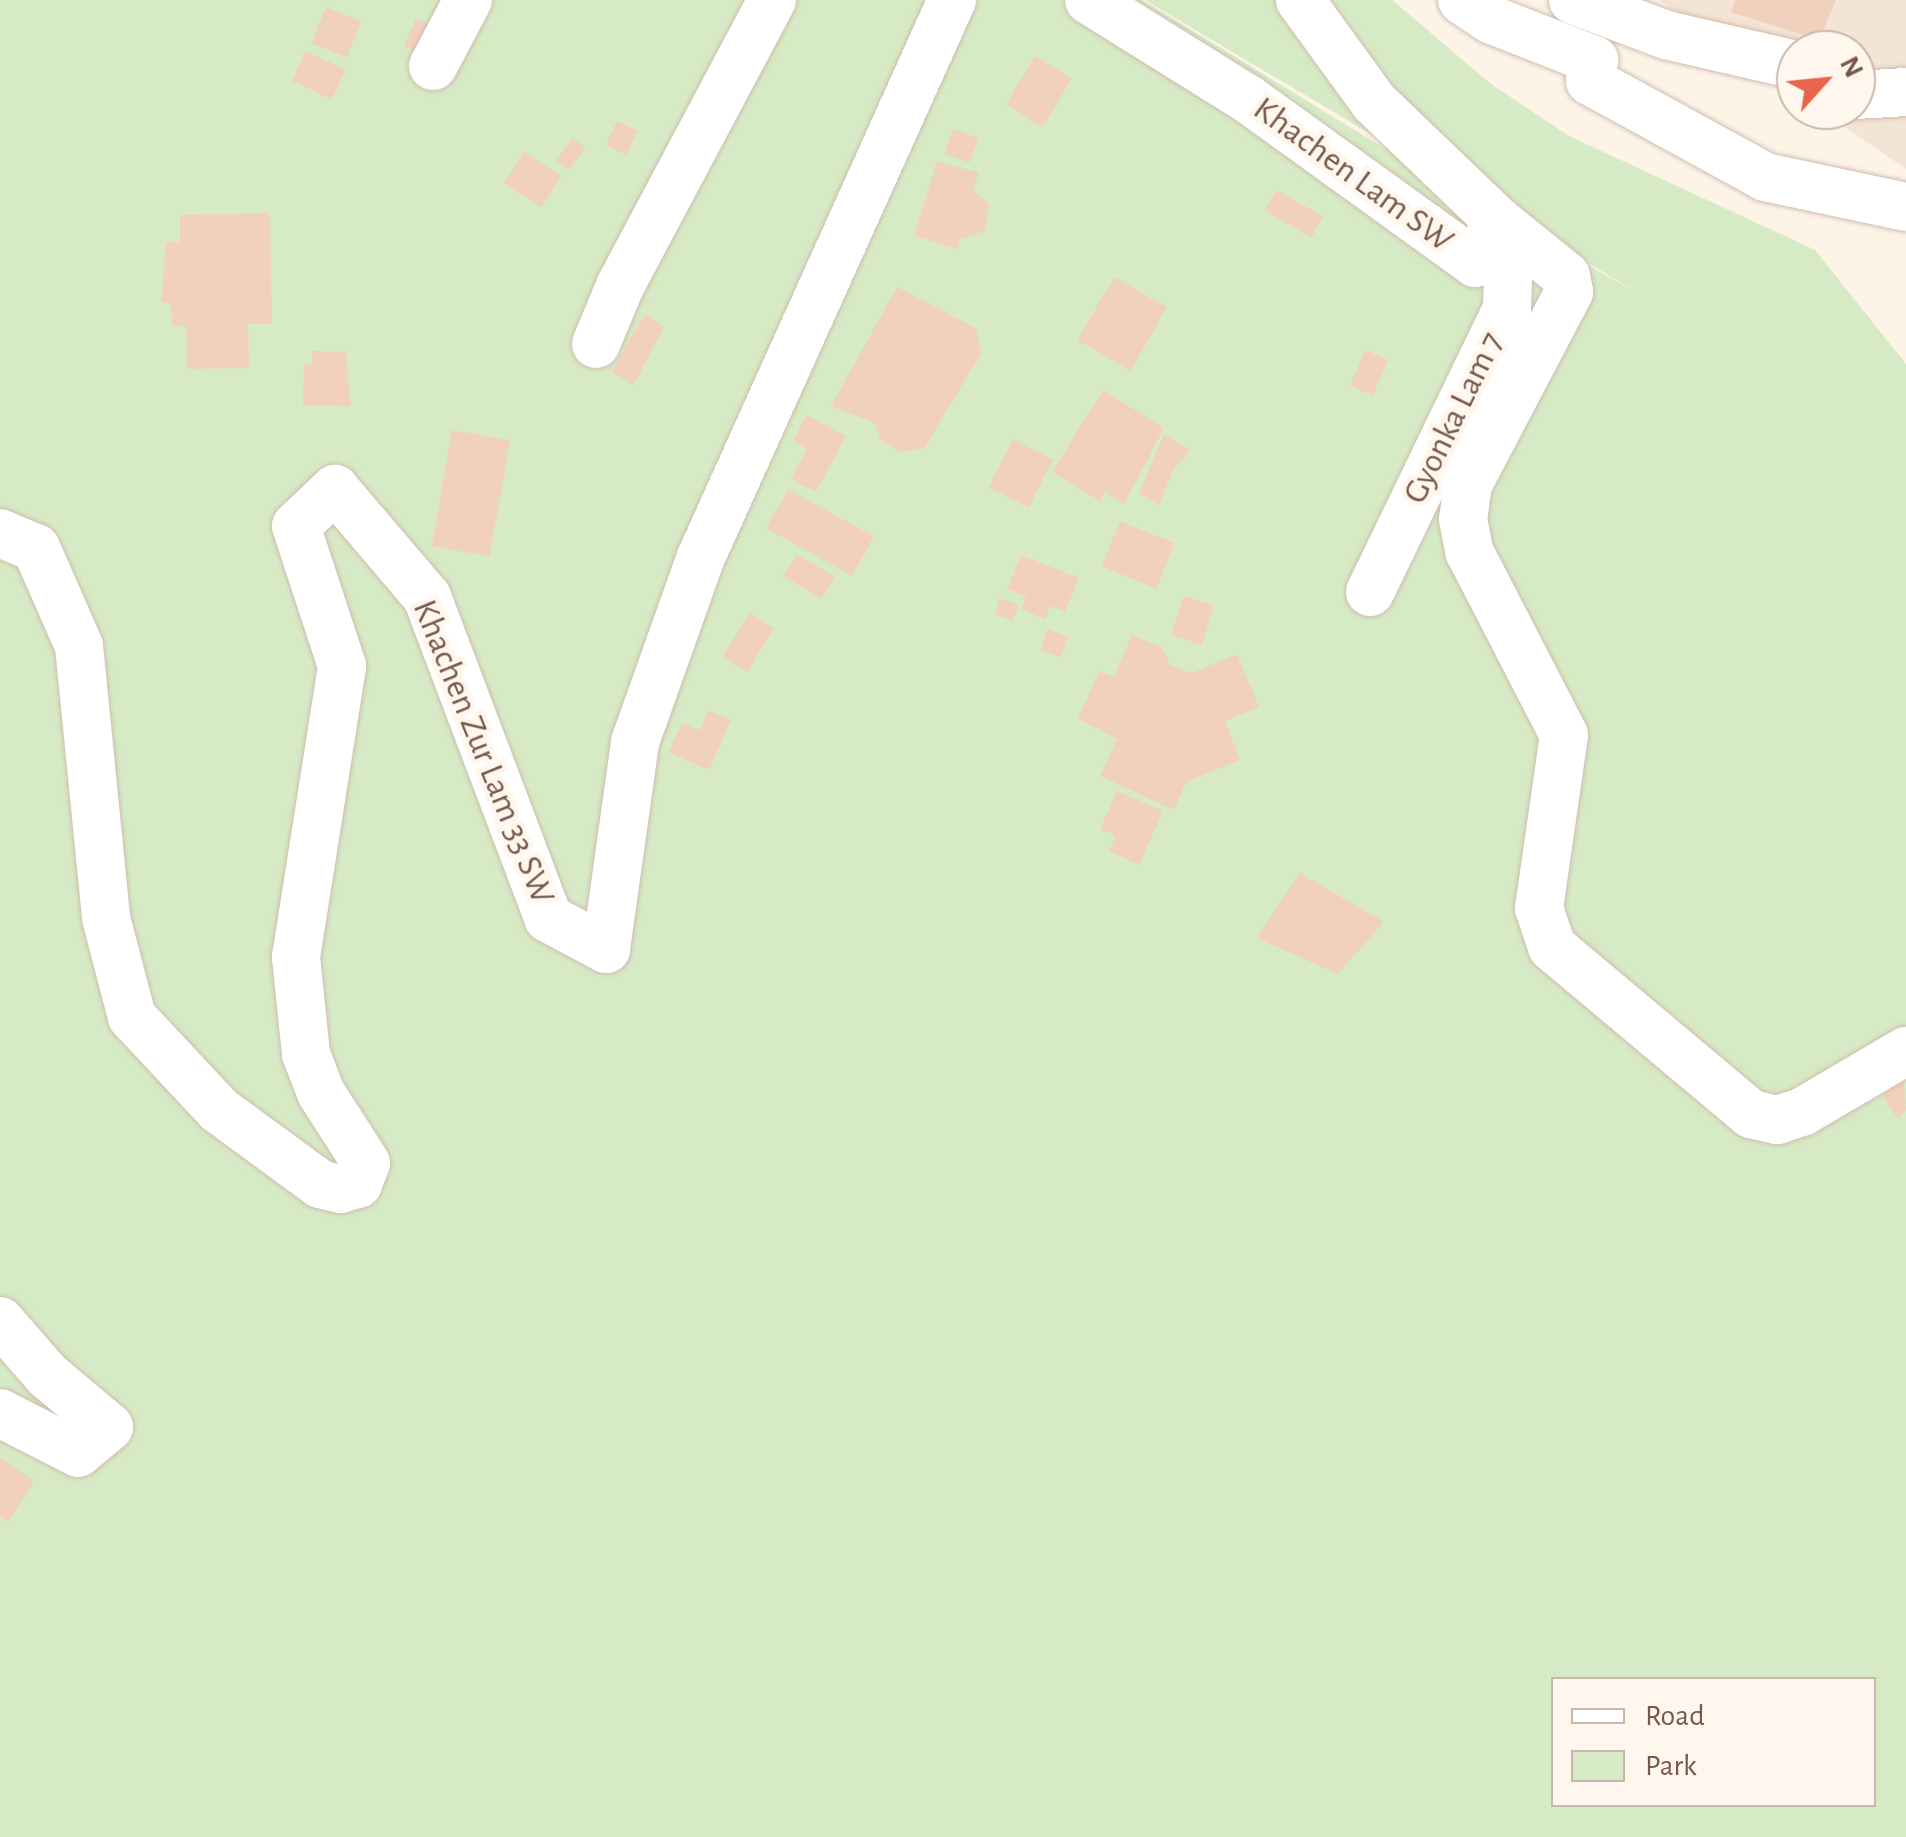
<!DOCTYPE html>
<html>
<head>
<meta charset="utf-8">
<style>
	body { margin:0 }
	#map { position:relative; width:1906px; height:1837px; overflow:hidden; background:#fdf3e7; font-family:"Alegreya Sans",sans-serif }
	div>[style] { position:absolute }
	.residential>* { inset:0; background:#f4e4d5 }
	.green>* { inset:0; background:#d6ebc5 }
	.building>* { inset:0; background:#f2d0be; transform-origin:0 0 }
	.roads { filter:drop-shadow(0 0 2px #d1bcaf) drop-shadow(0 0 2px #d1bcaf) }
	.minor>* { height:48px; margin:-24px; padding:0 24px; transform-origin:24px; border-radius:24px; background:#fff }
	span { translate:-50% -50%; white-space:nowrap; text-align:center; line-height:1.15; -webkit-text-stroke:10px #fff7ee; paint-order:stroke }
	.street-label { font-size:35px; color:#77584b }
	.legend { position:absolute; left:1551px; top:1677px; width:325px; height:130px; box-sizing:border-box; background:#fff7ee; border:2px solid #c9b7ad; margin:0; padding:12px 18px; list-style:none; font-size:30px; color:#77584b }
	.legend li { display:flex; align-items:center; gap:20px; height:50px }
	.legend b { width:50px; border:2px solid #c9b7ad }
	.north { position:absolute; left:1776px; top:30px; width:100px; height:100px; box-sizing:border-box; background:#fff7ee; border:2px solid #c9b7ad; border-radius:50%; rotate:63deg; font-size:28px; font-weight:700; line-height:40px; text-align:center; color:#77584b }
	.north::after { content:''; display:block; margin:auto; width:35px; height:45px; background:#e7654c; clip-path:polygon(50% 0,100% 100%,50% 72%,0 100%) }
</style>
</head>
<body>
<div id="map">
	<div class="residential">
		<div style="clip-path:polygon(1659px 0,1906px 0,1906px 169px,1820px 110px,1856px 110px,1856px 50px,1796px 50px,1796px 94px)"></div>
	</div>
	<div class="green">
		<div style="clip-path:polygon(evenodd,0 0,1142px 0,1448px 187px,1645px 297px,1145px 0,1392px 0,1491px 84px,1569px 136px,1815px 250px,1906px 364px,1906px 1837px,0 1837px,0 0,1554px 1680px,1874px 1680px,1874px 1804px,1554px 1804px,1554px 1680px)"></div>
	</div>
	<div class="building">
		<div style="clip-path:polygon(1735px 0,1836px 0,1819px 40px,1731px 12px)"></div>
		<div style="left:326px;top:7px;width:38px;height:39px;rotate:22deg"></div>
		<div style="left:416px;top:19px;width:19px;height:29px;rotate:25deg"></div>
		<div style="left:306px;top:51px;width:44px;height:33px;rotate:25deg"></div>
		<div style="left:1035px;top:56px;width:43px;height:57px;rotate:31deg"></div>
		<div style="left:617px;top:121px;width:23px;height:27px;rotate:25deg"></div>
		<div style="left:953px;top:129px;width:27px;height:26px;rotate:20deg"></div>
		<div style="left:573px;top:138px;width:16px;height:28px;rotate:38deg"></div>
		<div style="left:524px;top:152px;width:45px;height:37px;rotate:33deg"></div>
		<div style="clip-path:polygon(937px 161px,979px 173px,973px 190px,989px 204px,985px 231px,959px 240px,958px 249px,914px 236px)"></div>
		<div style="left:1276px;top:190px;width:54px;height:24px;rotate:29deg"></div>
		<div style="clip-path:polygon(270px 213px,272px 324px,248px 324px,249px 368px,187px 369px,186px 326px,172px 326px,171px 303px,161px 303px,166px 242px,180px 242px,180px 215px)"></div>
		<div style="left:1114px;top:277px;width:61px;height:73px;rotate:30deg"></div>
		<div style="clip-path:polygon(897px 287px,976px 328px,981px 353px,924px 449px,901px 452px,880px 440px,875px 423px,831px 406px)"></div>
		<div style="clip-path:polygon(645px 314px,664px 326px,634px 385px,612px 372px)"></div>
		<div style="left:1365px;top:350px;width:25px;height:39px;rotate:23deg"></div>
		<div style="clip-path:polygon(312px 351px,346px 352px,351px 406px,303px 405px,304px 364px,312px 365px)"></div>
		<div style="clip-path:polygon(1103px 390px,1164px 428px,1124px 504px,1105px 492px,1100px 501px,1052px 472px)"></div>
		<div style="clip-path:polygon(806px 415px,846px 436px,816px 492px,791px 479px,807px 449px,793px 441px)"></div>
		<div style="left:452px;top:430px;width:59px;height:118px;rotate:10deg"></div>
		<div style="clip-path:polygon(1164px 434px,1191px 450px,1174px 468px,1159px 505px,1139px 493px)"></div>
		<div style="left:1013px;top:439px;width:45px;height:54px;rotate:27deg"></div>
		<div style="left:788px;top:489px;width:98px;height:45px;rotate:29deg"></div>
		<div style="left:1120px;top:521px;width:59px;height:49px;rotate:22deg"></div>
		<div style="left:797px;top:554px;width:44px;height:26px;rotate:31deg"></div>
		<div style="clip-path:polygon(1021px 555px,1079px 578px,1065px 612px,1050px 606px,1045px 619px,1021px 609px,1026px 597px,1007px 589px)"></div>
		<div style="left:1184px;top:596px;width:32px;height:41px;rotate:18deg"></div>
		<div style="left:1000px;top:598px;width:20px;height:17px;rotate:20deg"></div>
		<div style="left:749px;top:613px;width:29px;height:51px;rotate:31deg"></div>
		<div style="left:1048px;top:629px;width:22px;height:22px;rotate:21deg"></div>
		<div style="clip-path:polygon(1132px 635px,1162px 647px,1170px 665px,1192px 673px,1237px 654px,1259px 707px,1225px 721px,1240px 760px,1186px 782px,1174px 810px,1100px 776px,1117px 739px,1078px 719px,1099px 671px,1114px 677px)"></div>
		<div style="clip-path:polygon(708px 710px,731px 720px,709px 770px,668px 752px,682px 723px,700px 730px)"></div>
		<div style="clip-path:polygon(1117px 791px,1163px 811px,1139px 865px,1109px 851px,1116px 836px,1100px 829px)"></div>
		<div style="clip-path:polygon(1300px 873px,1384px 922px,1338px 974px,1257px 938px)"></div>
		<div style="clip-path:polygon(1903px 1068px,1906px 1110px,1898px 1119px,1883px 1097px)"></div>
		<div style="clip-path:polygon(0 1457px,34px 1481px,8px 1522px,0 1517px)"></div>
	</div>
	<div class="roads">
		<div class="minor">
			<div style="left:1089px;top:0;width:187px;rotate:31.9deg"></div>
			<div style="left:1248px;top:99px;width:280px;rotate:35.8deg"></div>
			<div style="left:1475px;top:263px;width:48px;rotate:-61.3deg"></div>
			<div style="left:1498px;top:221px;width:172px;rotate:-136.2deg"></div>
			<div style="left:1374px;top:102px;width:126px;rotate:-126deg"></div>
			<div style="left:1462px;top:0;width:36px;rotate:34deg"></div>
			<div style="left:1492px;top:20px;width:110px;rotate:21.4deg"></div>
			<div style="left:1594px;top:60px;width:21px;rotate:101deg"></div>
			<div style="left:1590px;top:81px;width:200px;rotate:28.7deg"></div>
			<div style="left:1765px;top:177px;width:144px;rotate:12deg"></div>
			<div style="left:1573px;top:0;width:99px;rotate:20.6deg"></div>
			<div style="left:1666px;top:35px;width:133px;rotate:13deg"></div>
			<div style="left:433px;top:66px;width:75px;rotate:-62.1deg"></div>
			<div style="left:1856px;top:95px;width:50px;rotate:-3.4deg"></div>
			<div style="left:1498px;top:221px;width:87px;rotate:39deg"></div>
			<div style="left:1566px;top:276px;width:16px;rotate:79deg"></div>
			<div style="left:1569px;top:292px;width:217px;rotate:117.7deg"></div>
			<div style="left:1468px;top:484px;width:35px;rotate:98deg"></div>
			<div style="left:1463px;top:519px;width:33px;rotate:79deg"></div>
			<div style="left:1469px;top:551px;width:207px;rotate:62.7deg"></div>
			<div style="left:1564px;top:735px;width:175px;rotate:98.2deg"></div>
			<div style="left:1539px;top:908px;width:41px;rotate:71.6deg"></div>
			<div style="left:1552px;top:947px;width:260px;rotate:40deg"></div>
			<div style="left:1751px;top:1114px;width:27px;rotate:13deg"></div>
			<div style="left:1777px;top:1120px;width:26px;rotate:-18deg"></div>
			<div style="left:1802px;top:1112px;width:121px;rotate:-30.4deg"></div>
			<div style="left:596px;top:344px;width:63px;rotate:-67.5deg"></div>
			<div style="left:620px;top:286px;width:324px;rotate:-62deg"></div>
			<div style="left:0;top:533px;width:39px;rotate:23deg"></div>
			<div style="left:36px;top:548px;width:107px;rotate:66.3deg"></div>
			<div style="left:79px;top:646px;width:273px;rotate:84.3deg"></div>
			<div style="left:106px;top:918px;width:102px;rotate:75.3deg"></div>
			<div style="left:132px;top:1017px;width:127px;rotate:46.9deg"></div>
			<div style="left:219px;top:1110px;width:125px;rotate:36.2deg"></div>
			<div style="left:320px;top:1184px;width:21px;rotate:14deg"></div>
			<div style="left:340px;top:1189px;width:19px;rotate:-16deg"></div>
			<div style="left:358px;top:1184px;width:22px;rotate:-69deg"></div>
			<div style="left:366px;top:1163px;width:83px;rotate:-122.7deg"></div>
			<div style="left:321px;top:1093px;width:42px;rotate:-111deg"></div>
			<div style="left:306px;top:1054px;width:98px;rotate:-95.9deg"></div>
			<div style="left:296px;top:957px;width:295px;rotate:-81deg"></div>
			<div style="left:342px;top:666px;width:147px;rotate:-108.2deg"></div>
			<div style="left:296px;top:526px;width:54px;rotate:-43.5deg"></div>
			<div style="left:335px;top:489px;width:142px;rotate:49.6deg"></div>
			<div style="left:427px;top:597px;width:343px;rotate:69.3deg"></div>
			<div style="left:548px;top:918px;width:66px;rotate:28.1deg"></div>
			<div style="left:606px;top:949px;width:209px;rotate:-82deg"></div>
			<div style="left:635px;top:742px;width:196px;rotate:-70.4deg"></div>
			<div style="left:701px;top:557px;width:611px;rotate:-65.74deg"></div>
			<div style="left:1370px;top:592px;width:315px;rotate:-64.2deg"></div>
			<div style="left:1507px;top:308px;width:35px;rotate:-88deg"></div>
			<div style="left:1508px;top:273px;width:37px;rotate:-131deg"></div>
			<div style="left:0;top:1321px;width:72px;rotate:49deg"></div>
			<div style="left:47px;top:1375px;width:81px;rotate:40deg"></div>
			<div style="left:109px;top:1427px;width:40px;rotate:140deg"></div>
			<div style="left:78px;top:1453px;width:88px;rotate:-152.9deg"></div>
		</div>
	</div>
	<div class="street-label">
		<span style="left:1353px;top:175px;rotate:36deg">Khachen Lam SW</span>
		<span style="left:1454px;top:418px;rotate:-64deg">Gyonka Lam 7</span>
		<span style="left:483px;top:752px;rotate:68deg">Khachen Zur Lam 33 SW</span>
	</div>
	<ul class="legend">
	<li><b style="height:12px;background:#fff"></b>Road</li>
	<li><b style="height:28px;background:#d6ebc5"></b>Park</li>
	</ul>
	<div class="north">N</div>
</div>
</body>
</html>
